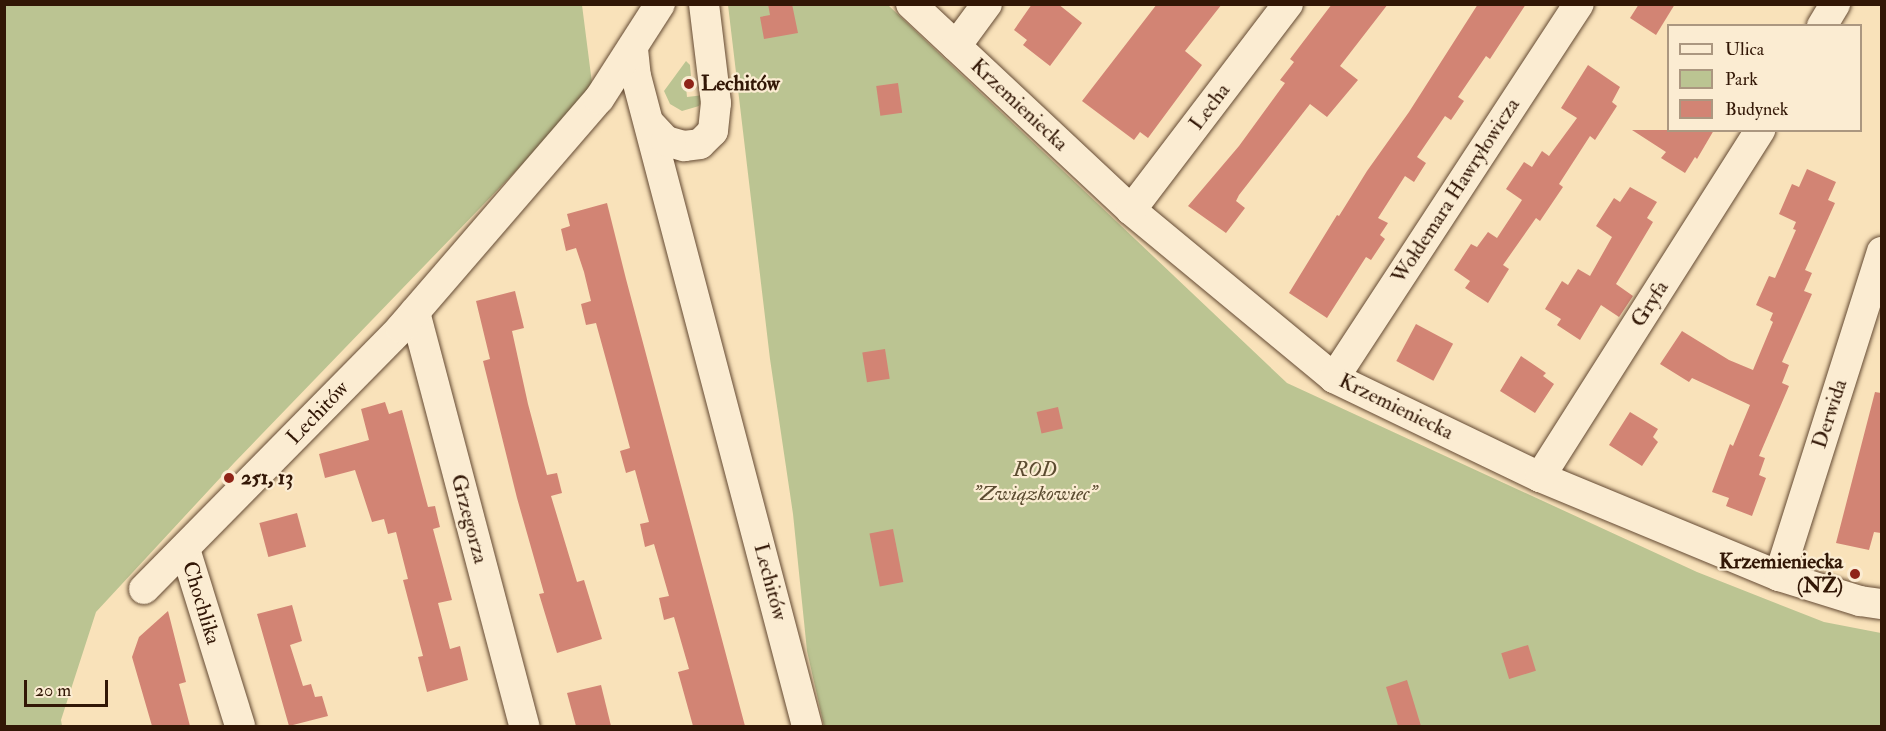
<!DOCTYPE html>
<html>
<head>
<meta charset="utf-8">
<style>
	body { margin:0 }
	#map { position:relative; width:1886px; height:731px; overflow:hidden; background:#f9e2ba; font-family:"IM FELL Double Pica",serif }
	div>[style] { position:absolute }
	.green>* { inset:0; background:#bbc492 }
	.building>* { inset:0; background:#d28474; transform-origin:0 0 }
	.roads { filter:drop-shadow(0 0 2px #644a33) drop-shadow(0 0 2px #644a33) }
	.minor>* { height:30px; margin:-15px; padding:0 15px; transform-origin:15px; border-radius:15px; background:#fbecd2 }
	.dots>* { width:16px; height:16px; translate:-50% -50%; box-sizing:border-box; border:3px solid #fbecd2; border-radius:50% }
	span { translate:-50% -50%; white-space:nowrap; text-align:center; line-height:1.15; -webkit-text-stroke:4.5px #fbecd2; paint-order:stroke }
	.poi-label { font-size:21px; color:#321706; font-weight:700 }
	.left { translate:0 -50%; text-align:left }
	.right { translate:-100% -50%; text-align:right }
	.street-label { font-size:21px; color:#321706 }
	.park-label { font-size:21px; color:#5b4b30; font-style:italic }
	.frame { position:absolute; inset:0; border:6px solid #321706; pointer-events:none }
	.legend { position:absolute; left:1667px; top:24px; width:195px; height:108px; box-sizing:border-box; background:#fbecd2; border:2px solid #ab9780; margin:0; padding:8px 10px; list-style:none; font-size:18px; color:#321706 }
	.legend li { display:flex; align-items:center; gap:12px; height:30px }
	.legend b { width:30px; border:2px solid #ab9780 }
	.scale { position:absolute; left:24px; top:680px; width:84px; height:27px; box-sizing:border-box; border:3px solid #321706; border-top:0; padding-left:8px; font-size:18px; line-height:21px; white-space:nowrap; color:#321706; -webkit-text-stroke:4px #fbecd2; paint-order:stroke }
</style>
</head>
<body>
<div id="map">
	<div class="green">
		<div style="clip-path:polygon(4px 5px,582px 5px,593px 91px,234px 463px,96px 612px,61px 720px,62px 726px,5px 726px)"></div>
		<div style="clip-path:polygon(728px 5px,888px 5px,1287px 383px,1697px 572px,1824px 622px,1881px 633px,1881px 726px,824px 726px,807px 651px,793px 514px,770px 359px)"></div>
		<div style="clip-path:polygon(686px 61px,690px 65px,691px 76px,685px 77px,687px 97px,704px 95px,699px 106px,682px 111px,670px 104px,664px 91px)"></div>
	</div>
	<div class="building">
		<div style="clip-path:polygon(768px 4px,792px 4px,798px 33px,764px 39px,760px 17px,770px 15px)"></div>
		<div style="clip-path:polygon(1032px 4px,1058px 4px,1082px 23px,1050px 66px,1023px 45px,1027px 40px,1014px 30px)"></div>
		<div style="clip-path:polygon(1157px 4px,1222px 4px,1185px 51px,1202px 65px,1148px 138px,1140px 132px,1134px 140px,1082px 101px)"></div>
		<div style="clip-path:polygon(1332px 4px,1388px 4px,1340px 66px,1358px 80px,1327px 117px,1310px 104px,1239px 195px,1236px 201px,1245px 208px,1226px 233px,1188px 206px,1239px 146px,1285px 83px,1280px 80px,1294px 62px,1290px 59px)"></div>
		<div style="clip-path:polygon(1478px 4px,1526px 4px,1490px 59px,1486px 56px,1458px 97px,1464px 101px,1451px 120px,1445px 116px,1417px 157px,1426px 163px,1414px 182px,1405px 176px,1378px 218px,1388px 223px,1380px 235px,1385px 239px,1371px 260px,1366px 257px,1327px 318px,1289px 293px,1337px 215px,1339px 216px,1367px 171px,1409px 112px)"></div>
		<div style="clip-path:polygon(1639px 4px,1675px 4px,1656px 35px,1630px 18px)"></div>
		<div style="clip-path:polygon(1588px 65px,1620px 87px,1612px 102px,1617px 106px,1595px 140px,1590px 136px,1559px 184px,1563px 187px,1540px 221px,1536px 218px,1503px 265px,1509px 269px,1488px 303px,1465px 288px,1470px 281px,1454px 270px,1471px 244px,1477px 247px,1488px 232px,1497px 238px,1522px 200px,1506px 189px,1524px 162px,1532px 167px,1542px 151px,1549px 156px,1577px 118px,1561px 108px)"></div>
		<div style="left:898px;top:83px;width:30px;height:22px;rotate:82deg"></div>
		<div style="clip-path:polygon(1632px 130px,1714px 130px,1697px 159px,1695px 157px,1685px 173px,1661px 158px,1666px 152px)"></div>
		<div style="clip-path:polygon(1807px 169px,1836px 182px,1828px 200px,1835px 203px,1805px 270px,1812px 273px,1804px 291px,1812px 294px,1782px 362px,1789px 365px,1782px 383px,1789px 386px,1759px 456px,1765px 458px,1759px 475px,1766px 478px,1752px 516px,1726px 506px,1729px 498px,1712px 492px,1730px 444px,1733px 446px,1750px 405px,1692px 378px,1689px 382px,1660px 364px,1682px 331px,1729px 360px,1753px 370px,1773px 322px,1770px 320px,1773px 313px,1756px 305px,1769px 276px,1775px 278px,1796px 230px,1793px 229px,1796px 222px,1779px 214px,1792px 184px,1799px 187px)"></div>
		<div style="clip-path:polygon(1630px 187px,1657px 202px,1647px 218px,1653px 222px,1616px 284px,1633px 296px,1619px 317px,1601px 305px,1580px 340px,1557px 325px,1561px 319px,1545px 309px,1562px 281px,1568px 285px,1578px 269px,1590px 276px,1612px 237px,1596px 226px,1614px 198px,1620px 202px)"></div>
		<div style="clip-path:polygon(607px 203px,626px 279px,745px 726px,693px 726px,678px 672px,689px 669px,674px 617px,664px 620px,659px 598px,669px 596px,654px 544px,645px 547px,640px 524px,649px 522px,635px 470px,626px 473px,620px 451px,630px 448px,616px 396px,596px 323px,586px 325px,581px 304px,591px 301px,584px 272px,576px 248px,566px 251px,561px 229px,570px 226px,567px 214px)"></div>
		<div style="clip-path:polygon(515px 291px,524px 328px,512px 331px,528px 404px,547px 475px,557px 473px,562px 493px,551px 496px,577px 582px,584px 580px,602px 639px,557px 653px,539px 594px,544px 593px,517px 498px,483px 361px,490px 359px,476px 301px)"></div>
		<div style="left:1416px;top:324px;width:42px;height:42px;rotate:28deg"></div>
		<div style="left:885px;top:349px;width:30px;height:23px;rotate:81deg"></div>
		<div style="clip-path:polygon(1521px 356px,1546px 373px,1543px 376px,1554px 384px,1535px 413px,1500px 391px)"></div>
		<div style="clip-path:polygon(1875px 392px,1881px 393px,1881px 533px,1874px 532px,1869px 550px,1836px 543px)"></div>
		<div style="clip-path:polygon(385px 402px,389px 414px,402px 410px,428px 507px,435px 506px,440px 527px,433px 529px,452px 600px,438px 603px,450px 649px,460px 646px,468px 680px,427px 692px,418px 657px,423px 656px,403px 580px,408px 579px,396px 532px,388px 534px,384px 519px,372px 522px,355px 470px,325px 478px,319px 454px,369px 440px,361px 409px)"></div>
		<div style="left:1058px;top:407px;width:22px;height:22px;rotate:77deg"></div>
		<div style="clip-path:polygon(1630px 412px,1658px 429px,1653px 437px,1658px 442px,1642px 466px,1609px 445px)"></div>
		<div style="left:297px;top:513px;width:35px;height:39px;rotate:75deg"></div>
		<div style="left:893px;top:529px;width:54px;height:24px;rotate:79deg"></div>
		<div style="clip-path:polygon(292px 605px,302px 641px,290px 645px,303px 686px,311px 684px,315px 697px,322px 696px,328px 716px,289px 726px,257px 614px)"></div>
		<div style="clip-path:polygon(168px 611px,186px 682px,179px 684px,190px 726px,152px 726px,132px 657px,139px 637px)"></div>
		<div style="left:1528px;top:645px;width:27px;height:28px;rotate:73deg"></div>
		<div style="clip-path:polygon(1407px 680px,1421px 726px,1398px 726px,1386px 687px)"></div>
		<div style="clip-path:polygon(601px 685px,611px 726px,576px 726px,567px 693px)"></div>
	</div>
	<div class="roads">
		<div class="minor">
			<div style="left:911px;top:4px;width:301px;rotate:43.1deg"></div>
			<div style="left:1131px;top:210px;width:264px;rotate:39.6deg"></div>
			<div style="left:1334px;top:378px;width:229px;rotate:25.7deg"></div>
			<div style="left:1540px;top:477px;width:259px;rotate:22.5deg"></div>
			<div style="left:1779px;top:576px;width:85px;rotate:17.2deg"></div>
			<div style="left:1860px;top:601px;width:22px;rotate:8deg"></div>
			<div style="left:1822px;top:26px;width:26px;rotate:-59deg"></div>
			<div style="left:956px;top:46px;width:52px;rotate:-53.6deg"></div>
			<div style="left:633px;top:49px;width:27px;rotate:84deg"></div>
			<div style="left:636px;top:76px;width:672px;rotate:75.26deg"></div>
			<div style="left:651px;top:125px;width:22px;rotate:47deg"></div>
			<div style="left:666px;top:141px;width:19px;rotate:16deg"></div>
			<div style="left:684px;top:146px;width:16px;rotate:-7deg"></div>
			<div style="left:700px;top:144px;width:18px;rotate:-45deg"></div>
			<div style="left:713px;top:131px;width:28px;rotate:-84deg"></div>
			<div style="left:716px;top:103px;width:100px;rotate:-96.9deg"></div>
			<div style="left:1131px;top:210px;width:259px;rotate:-52.7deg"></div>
			<div style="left:415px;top:312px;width:428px;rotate:75.2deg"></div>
			<div style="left:1334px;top:378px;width:447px;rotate:-56.8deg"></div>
			<div style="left:1540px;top:477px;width:411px;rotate:-57.6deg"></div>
			<div style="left:185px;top:549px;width:185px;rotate:72.7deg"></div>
			<div style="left:1779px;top:576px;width:340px;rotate:-72.4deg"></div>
			<div style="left:144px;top:589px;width:366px;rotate:-45.4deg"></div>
			<div style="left:401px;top:328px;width:303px;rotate:-49.2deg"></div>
			<div style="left:599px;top:99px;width:113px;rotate:-57.3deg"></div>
		</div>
	</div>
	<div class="dots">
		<div style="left:689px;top:84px;background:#8f2418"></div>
		<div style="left:229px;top:478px;background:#8f2418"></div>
		<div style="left:1855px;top:574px;background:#8f2418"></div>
	</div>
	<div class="poi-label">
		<span class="left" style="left:701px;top:84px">Lechitów</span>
		<span class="left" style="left:241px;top:478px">251, 13</span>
		<span class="right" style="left:1843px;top:574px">Krzemieniecka<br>(NŻ)</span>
	</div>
	<div class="street-label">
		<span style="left:1019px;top:105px;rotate:43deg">Krzemieniecka</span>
		<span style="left:1210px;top:107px;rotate:-53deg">Lecha</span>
		<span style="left:1456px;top:191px;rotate:-57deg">Wołdemara Hawryłowicza</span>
		<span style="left:1650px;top:304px;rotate:-57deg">Gryfa</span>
		<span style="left:1396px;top:407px;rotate:26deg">Krzemieniecka</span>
		<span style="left:318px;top:413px;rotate:-46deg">Lechitów</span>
		<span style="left:1830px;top:414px;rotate:-72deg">Derwida</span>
		<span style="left:469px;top:519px;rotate:75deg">Grzegorza</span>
		<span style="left:770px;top:582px;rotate:75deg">Lechitów</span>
		<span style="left:201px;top:603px;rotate:73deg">Chochlika</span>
	</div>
	<div class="park-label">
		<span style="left:1035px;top:482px">ROD<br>"Związkowiec"</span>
	</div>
	<div class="frame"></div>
	<ul class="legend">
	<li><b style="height:8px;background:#fbecd2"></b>Ulica</li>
	<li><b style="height:16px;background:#bbc492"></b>Park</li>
	<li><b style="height:16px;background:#d28474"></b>Budynek</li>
	</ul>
	<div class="scale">20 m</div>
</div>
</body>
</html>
